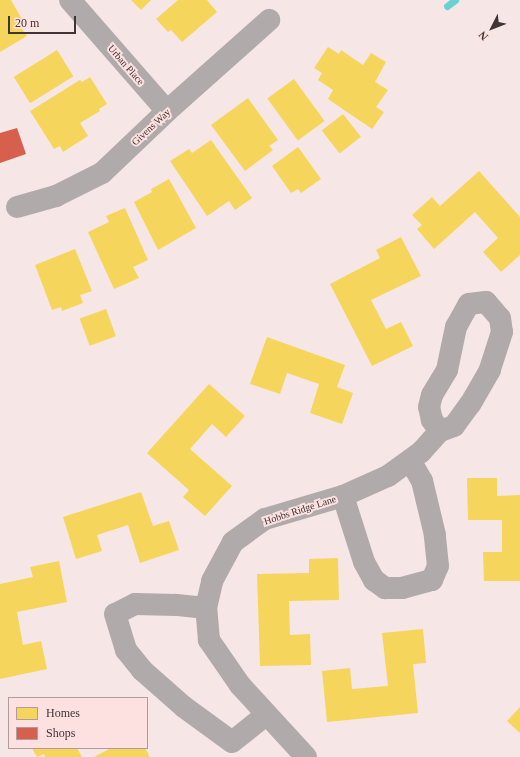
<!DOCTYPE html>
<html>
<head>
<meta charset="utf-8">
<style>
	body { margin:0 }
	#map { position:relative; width:520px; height:757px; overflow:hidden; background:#f7e6e6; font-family:Georgia,serif }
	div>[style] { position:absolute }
	.homes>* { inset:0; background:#f6d55c; transform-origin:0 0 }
	.shops>* { inset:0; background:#d6604d }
	.stream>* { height:7px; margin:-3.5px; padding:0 3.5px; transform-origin:3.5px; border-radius:3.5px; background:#6ad0d1 }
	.minor>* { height:22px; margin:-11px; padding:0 11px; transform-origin:11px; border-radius:11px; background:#b1aaaa }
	span { translate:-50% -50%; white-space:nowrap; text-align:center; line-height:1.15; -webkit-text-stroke:4px #fde0e0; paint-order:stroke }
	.street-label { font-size:10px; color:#403535 }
	.legend { position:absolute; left:8px; top:697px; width:140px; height:52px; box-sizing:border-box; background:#fde0e0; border:1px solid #b19c9c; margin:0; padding:5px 7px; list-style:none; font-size:12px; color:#403535 }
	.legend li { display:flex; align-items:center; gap:8px; height:20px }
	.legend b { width:20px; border:1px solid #b19c9c }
	.north { position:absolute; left:472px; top:8px; width:40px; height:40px; -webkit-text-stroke:3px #fde0e0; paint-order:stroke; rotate:228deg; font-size:11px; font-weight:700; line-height:16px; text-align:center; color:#403535 }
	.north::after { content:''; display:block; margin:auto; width:14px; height:18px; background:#403535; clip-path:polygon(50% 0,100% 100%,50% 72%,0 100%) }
	.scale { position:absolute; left:8px; top:16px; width:68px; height:18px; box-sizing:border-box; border:2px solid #403535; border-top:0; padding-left:5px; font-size:12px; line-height:14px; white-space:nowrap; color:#403535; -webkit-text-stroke:3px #fde0e0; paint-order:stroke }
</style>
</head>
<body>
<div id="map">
	<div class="homes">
		<div style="clip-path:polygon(0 0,11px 0,23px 21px,19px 24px,27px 36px,0 52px)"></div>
		<div style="clip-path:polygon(131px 0,151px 0,141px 10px)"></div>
		<div style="clip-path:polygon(178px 0,207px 0,217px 12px,182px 42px,171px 30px,168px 32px,156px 19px)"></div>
		<div style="clip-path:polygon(328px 47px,339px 54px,341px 50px,363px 65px,371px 53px,386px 62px,375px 82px,388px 90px,376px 107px,384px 112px,372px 129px,328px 99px,333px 90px,318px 80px,322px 73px,314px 68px)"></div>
		<div style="left:57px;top:50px;width:31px;height:51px;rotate:58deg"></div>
		<div style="clip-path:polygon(90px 77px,107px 104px,99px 109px,100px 111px,80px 123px,88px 136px,63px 152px,60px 146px,54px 149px,30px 111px,80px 80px,82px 82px)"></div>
		<div style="left:294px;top:79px;width:52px;height:33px;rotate:54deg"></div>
		<div style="clip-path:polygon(248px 98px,278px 140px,269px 146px,273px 150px,245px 171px,211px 125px)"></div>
		<div style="left:343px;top:114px;width:29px;height:27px;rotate:52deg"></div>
		<div style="clip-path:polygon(211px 140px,252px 198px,235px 210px,229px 201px,207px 216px,170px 161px,189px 149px,192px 153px)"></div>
		<div style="clip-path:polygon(298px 147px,321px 179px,301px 193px,298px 189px,291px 193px,272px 166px)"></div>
		<div style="clip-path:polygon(479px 171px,520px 217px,520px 255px,501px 272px,483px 252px,498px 238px,475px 212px,434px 249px,417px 229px,422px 225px,412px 215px,432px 197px,440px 206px)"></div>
		<div style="clip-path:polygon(169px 179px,196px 228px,158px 250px,134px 202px,152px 192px,151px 189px)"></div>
		<div style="clip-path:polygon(125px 208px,148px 260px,133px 267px,139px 278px,114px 289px,88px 232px,109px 222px,106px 216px)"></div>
		<div style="clip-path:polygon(401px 237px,421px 276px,371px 300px,386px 329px,401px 322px,413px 346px,372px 366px,330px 284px,380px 258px,376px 250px)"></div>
		<div style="clip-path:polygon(75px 249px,92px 291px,80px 295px,83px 303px,62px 311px,61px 307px,52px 310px,35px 265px)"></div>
		<div style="left:106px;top:309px;width:29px;height:28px;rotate:70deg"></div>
		<div style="clip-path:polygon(267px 337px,345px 365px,337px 387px,353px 393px,342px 424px,310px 413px,319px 384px,287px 373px,280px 394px,250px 384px)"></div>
		<div style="clip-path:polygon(209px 384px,245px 416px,226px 437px,212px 424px,190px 449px,232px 486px,205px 516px,183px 497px,189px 490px,147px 453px)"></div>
		<div style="clip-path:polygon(467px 478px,497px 478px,497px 496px,520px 495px,520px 581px,484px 581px,483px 552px,502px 552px,502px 520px,468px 520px)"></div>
		<div style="clip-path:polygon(141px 492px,153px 526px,169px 521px,179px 550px,140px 563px,128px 525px,97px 535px,102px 551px,76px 559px,63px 517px)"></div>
		<div style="clip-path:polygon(338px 558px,339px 600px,289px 601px,290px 635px,310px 634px,311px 665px,260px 666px,257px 574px,309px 573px,309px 559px)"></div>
		<div style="clip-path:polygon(59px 561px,67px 602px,17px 612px,23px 645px,41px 641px,47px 669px,0 679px,0 584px,33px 577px,30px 567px)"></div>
		<div style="clip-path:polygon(423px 629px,426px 663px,413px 664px,418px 713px,327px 722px,322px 671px,350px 668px,352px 689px,388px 686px,382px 633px)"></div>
		<div style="clip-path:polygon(520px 707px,520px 733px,507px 721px)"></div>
		<div style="clip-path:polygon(32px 748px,77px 748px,82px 757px,45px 757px,44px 754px,37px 757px)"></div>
		<div style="clip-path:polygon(111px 748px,145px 748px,150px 757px,94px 757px)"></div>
	</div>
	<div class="shops">
		<div style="clip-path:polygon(17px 128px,26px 154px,0 163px,0 133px)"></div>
	</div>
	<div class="stream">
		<div style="left:447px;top:6px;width:10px;rotate:-37deg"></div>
	</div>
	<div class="minor">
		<div style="left:70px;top:0;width:147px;rotate:48.9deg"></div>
		<div style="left:17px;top:207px;width:41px;rotate:-15.8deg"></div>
		<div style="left:56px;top:196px;width:51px;rotate:-26.6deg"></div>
		<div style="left:102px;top:173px;width:90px;rotate:-43.6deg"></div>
		<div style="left:167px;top:111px;width:137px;rotate:-41.7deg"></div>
		<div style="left:486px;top:302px;width:21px;rotate:49deg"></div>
		<div style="left:500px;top:318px;width:14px;rotate:82deg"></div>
		<div style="left:502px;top:332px;width:40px;rotate:108deg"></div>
		<div style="left:490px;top:370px;width:39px;rotate:120deg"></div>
		<div style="left:470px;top:404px;width:27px;rotate:126deg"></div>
		<div style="left:454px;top:426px;width:15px;rotate:160deg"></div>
		<div style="left:440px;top:431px;width:14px;rotate:-126deg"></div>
		<div style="left:432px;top:420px;width:13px;rotate:-103deg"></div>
		<div style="left:429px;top:407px;width:12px;rotate:-76deg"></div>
		<div style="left:432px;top:395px;width:29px;rotate:-59deg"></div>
		<div style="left:447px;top:370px;width:44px;rotate:-78.2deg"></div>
		<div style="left:456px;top:327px;width:26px;rotate:-61deg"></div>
		<div style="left:469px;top:304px;width:17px;rotate:-7deg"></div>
		<div style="left:343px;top:496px;width:69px;rotate:72.3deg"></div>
		<div style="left:364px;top:562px;width:21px;rotate:61deg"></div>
		<div style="left:374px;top:580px;width:14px;rotate:36deg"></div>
		<div style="left:385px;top:588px;width:17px"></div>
		<div style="left:402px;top:588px;width:31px;rotate:-15deg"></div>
		<div style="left:432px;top:580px;width:15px;rotate:-67deg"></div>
		<div style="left:438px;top:566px;width:31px;rotate:-96deg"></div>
		<div style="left:435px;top:535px;width:56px;rotate:-103.5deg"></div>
		<div style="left:422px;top:481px;width:24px;rotate:-120deg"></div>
		<div style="left:206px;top:608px;width:30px;rotate:-174deg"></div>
		<div style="left:176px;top:605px;width:41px;rotate:-178.6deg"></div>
		<div style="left:135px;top:604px;width:22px;rotate:153deg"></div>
		<div style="left:115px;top:614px;width:38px;rotate:73deg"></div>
		<div style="left:126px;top:650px;width:26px;rotate:51deg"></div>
		<div style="left:142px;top:670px;width:56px;rotate:41.4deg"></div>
		<div style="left:184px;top:707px;width:59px;rotate:36.1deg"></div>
		<div style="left:232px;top:742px;width:43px;rotate:-38.5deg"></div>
		<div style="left:306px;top:757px;width:98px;rotate:-132.5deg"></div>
		<div style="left:240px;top:685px;width:55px;rotate:-124.6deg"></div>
		<div style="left:209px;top:640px;width:32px;rotate:-95deg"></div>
		<div style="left:206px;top:608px;width:28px;rotate:-77deg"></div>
		<div style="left:212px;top:581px;width:44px;rotate:-61.7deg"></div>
		<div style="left:233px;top:542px;width:39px;rotate:-36deg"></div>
		<div style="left:265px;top:519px;width:81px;rotate:-16.4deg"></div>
		<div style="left:343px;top:496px;width:49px;rotate:-24deg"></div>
		<div style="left:388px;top:476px;width:41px;rotate:-36deg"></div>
		<div style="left:421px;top:452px;width:28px;rotate:-48deg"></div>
	</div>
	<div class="street-label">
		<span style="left:126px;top:65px;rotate:49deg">Urban Place</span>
		<span style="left:151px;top:127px;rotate:-43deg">Givens Way</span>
		<span style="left:300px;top:510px;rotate:-18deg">Hobbs Ridge Lane</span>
	</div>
	<ul class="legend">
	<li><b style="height:11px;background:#f6d55c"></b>Homes</li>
	<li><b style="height:11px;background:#d6604d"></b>Shops</li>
	</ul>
	<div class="north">N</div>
	<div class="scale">20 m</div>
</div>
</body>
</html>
